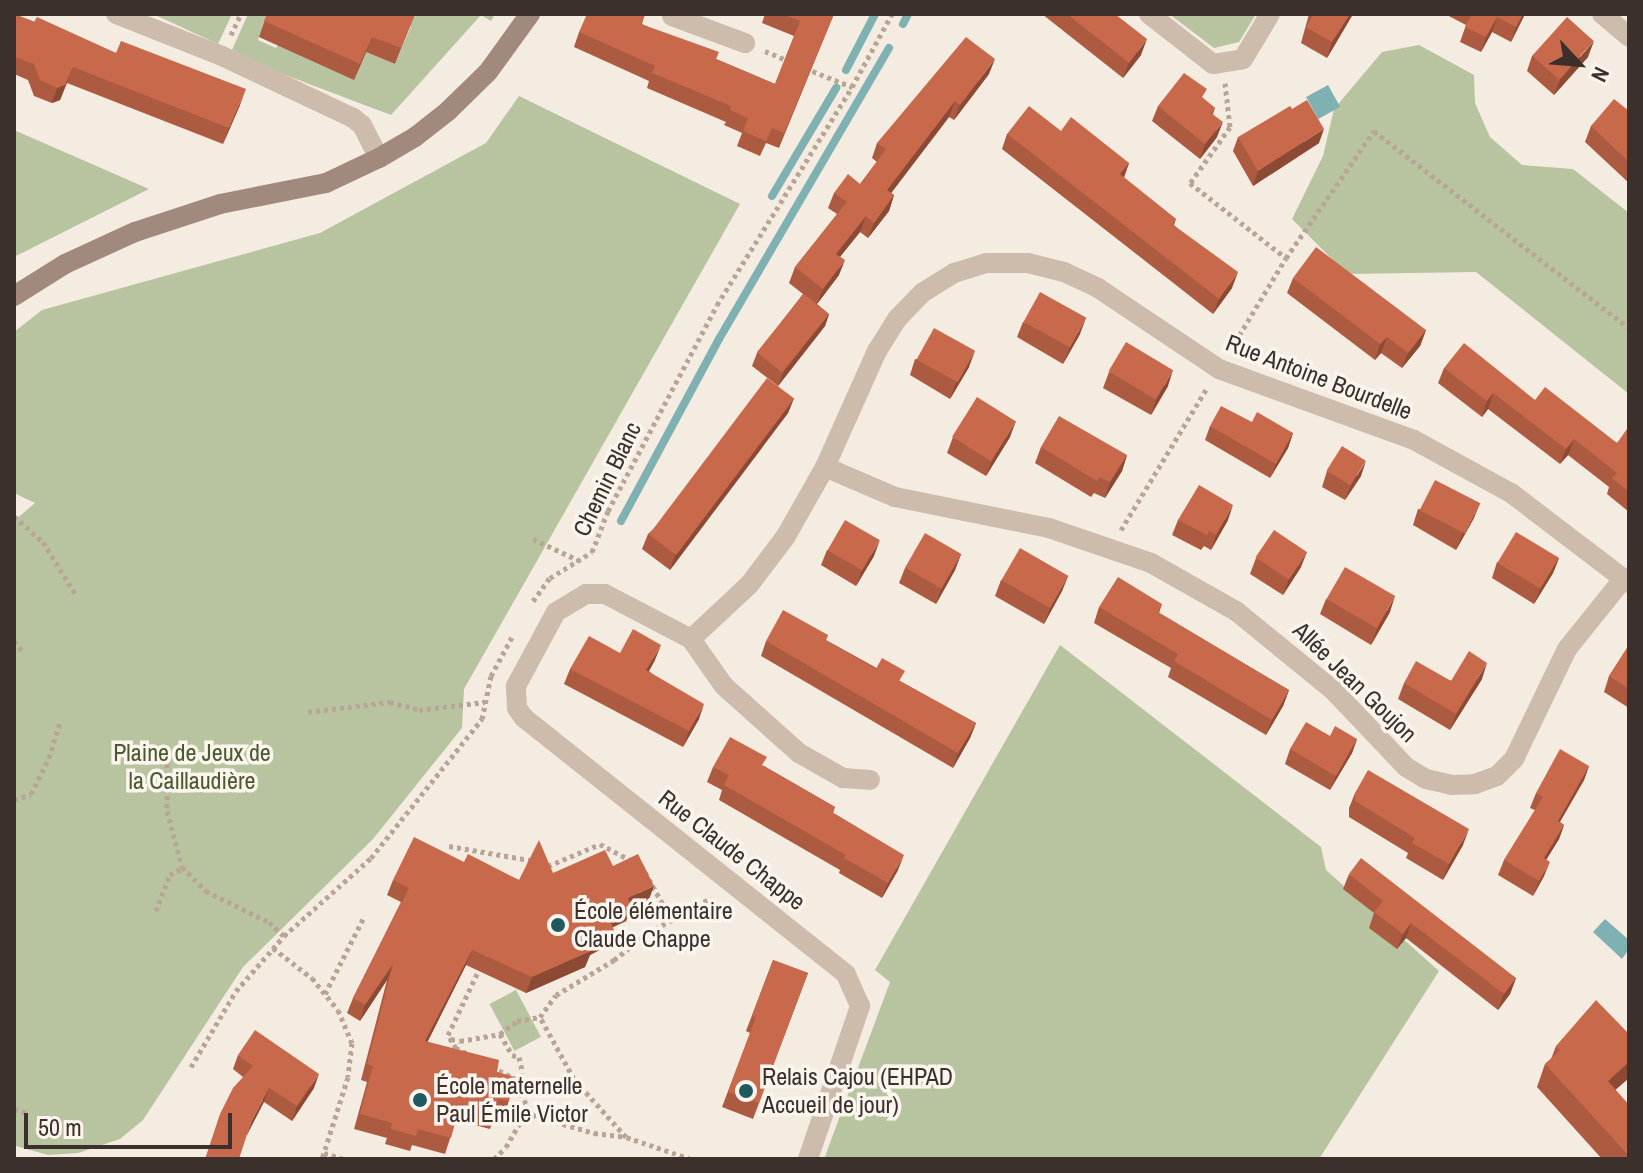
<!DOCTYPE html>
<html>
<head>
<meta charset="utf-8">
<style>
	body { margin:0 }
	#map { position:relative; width:1643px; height:1173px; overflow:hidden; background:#f4ebe1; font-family:"Archivo Narrow",sans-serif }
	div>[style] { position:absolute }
	.green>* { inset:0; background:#b8c4a0; transform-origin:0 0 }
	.water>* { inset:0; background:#7fb0b2; transform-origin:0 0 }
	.stream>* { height:8px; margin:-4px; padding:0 4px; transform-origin:4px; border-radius:4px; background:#7fb0b2 }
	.path>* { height:5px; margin-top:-2.5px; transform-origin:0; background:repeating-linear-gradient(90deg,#b9a596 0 4px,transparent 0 8px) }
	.street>* { height:20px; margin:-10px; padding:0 10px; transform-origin:10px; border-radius:10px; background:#cdbbac }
	.secondary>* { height:20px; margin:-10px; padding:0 10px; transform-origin:10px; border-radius:10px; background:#a18a7d }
	.wall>* { inset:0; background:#ac5a40 }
	.shaded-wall>* { inset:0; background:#8c4a34 }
	.building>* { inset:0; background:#c8694b; transform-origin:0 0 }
	.dots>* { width:22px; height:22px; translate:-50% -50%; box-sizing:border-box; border:4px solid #fbf5ee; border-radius:50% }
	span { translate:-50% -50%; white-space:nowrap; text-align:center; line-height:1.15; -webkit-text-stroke:7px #fbf5ee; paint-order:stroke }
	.street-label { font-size:24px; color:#3b302b }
	.park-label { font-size:24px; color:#4a5a2e }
	.poi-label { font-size:24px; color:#3b302b }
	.left { translate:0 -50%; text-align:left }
	.frame { position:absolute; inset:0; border:16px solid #3b302b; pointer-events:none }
	.north { position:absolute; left:1539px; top:24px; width:80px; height:80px; -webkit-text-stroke:6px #fbf5ee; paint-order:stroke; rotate:116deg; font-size:22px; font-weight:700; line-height:32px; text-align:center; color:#3b302b }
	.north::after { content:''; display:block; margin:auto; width:28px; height:36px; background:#3b302b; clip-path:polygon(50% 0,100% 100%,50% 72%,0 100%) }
	.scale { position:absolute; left:24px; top:1113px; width:208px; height:36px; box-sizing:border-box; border:4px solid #3b302b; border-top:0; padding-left:10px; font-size:24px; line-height:28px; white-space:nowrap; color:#3b302b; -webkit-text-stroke:6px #fbf5ee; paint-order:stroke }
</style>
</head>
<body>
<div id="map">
	<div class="green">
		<div style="clip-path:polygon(153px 14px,232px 14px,218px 44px)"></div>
		<div style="clip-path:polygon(248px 14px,268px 14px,258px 40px,276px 48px,278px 45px,366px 52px,395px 64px,411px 26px,383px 14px,495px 14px,491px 21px,481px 15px,391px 115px,280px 73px,232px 50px)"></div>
		<div style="clip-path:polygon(1169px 14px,1256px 14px,1239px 42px,1214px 48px)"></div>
		<div style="clip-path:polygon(1419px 45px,1474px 75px,1475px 103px,1490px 137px,1522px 165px,1573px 169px,1629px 213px,1629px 394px,1476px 272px,1347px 274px,1292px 219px,1323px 156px,1334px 109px,1382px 52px)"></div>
		<div style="clip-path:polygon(519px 96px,740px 204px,464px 689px,462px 728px,373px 839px,243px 967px,143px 1120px,120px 1139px,78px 1153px,48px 1155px,16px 1146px,14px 521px,35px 503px,14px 493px,14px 332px,42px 310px,320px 233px,486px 143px)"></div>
		<div style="clip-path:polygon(14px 130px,149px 189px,14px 257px)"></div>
		<div style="clip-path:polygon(1060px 645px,1321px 847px,1326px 870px,1439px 971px,1319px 1159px,824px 1159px,890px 982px,875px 970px)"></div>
		<div style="left:516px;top:990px;width:53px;height:30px;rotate:62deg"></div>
	</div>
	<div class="water">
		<div style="left:1328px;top:85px;width:25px;height:25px;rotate:61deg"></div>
		<div style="clip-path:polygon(1605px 919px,1629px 940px,1629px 949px,1622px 959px,1593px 932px)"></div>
	</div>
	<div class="stream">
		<div style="left:903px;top:24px;width:11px;rotate:-63deg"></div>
		<div style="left:846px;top:70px;width:63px;rotate:-62.6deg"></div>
		<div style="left:772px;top:196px;width:126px;rotate:-59.3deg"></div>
		<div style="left:621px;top:521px;width:207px;rotate:-61.7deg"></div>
		<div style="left:719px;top:339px;width:337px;rotate:-59.7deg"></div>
	</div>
	<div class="path">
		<div style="left:231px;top:35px;width:23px;rotate:-65deg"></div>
		<div style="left:765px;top:51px;width:26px;rotate:23deg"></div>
		<div style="left:805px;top:68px;width:51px;rotate:22deg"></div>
		<div style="left:1225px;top:83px;width:44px;rotate:83.5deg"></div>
		<div style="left:1230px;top:127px;width:69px;rotate:125.5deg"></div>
		<div style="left:1190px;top:183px;width:122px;rotate:38deg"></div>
		<div style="left:1231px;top:349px;width:106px;rotate:-58.9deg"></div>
		<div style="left:1286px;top:258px;width:155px;rotate:-55.3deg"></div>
		<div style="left:1374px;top:131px;width:322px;rotate:37.7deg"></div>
		<div style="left:14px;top:516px;width:39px;rotate:42deg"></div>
		<div style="left:43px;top:542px;width:62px;rotate:58.1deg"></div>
		<div style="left:1121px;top:530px;width:166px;rotate:-58.8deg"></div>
		<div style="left:533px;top:539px;width:50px;rotate:25deg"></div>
		<div style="left:533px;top:601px;width:29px;rotate:-54deg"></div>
		<div style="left:550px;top:578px;width:49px;rotate:-31.8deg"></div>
		<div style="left:592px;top:552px;width:44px;rotate:-68.7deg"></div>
		<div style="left:608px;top:511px;width:233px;rotate:-62.1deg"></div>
		<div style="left:717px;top:305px;width:256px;rotate:-58.2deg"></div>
		<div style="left:852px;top:87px;width:83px;rotate:-61.3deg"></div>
		<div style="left:14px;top:641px;width:16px;rotate:50deg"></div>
		<div style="left:308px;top:712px;width:83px;rotate:-7deg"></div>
		<div style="left:390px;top:702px;width:30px;rotate:15deg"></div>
		<div style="left:419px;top:710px;width:66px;rotate:-6.9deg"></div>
		<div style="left:167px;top:764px;width:47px;rotate:90deg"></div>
		<div style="left:167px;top:811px;width:58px;rotate:75deg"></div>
		<div style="left:182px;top:867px;width:34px;rotate:45deg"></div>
		<div style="left:206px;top:891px;width:70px;rotate:26.2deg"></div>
		<div style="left:269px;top:922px;width:21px;rotate:43deg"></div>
		<div style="left:14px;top:800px;width:18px;rotate:-19deg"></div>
		<div style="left:31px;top:794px;width:40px;rotate:-63.4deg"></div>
		<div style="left:49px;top:758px;width:39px;rotate:-73deg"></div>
		<div style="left:449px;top:846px;width:87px;rotate:9.9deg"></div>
		<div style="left:641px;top:865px;width:62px;rotate:60.9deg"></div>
		<div style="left:548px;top:866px;width:56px;rotate:-22.9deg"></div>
		<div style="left:600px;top:844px;width:36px;rotate:28deg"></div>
		<div style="left:156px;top:911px;width:39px;rotate:-69deg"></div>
		<div style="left:170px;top:875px;width:15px;rotate:-28deg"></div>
		<div style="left:273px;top:948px;width:49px;rotate:37.6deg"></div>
		<div style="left:312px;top:978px;width:41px;rotate:50.9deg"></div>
		<div style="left:338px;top:1010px;width:36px;rotate:67deg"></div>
		<div style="left:352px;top:1043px;width:34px;rotate:97deg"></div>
		<div style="left:348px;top:1077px;width:86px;rotate:107.6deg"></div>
		<div style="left:325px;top:994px;width:84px;rotate:-63.1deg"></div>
		<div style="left:500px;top:1034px;width:24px;rotate:60deg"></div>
		<div style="left:512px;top:1055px;width:7px;rotate:16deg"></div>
		<div style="left:519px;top:1057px;width:17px;rotate:77deg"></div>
		<div style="left:523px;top:1074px;width:8px;rotate:120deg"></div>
		<div style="left:451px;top:1039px;width:9px;rotate:13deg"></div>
		<div style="left:460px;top:1041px;width:41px;rotate:-9.9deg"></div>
		<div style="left:500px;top:1034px;width:21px;rotate:-37deg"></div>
		<div style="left:517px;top:1021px;width:23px;rotate:-10deg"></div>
		<div style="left:466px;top:1053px;width:11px;rotate:-153deg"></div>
		<div style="left:456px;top:1048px;width:15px;rotate:-122deg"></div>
		<div style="left:448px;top:1035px;width:68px;rotate:-64.6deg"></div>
		<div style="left:191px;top:1067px;width:88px;rotate:-59.4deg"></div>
		<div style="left:236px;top:991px;width:73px;rotate:-48.9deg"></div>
		<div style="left:284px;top:936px;width:117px;rotate:-41.9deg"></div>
		<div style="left:371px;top:858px;width:178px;rotate:-51.4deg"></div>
		<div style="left:482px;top:719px;width:44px;rotate:-78.2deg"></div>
		<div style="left:491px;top:676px;width:44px;rotate:-61.7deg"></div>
		<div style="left:492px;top:1067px;width:30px;rotate:27deg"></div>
		<div style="left:519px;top:1081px;width:12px;rotate:85deg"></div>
		<div style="left:520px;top:1093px;width:25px;rotate:61deg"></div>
		<div style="left:14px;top:1109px;width:16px;rotate:18deg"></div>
		<div style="left:324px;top:1153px;width:21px;rotate:17deg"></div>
		<div style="left:494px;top:1159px;width:17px;rotate:-45deg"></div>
		<div style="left:506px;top:1147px;width:28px;rotate:-60deg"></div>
		<div style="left:520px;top:1123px;width:14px;rotate:-34deg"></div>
		<div style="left:532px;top:1115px;width:65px;rotate:16.2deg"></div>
		<div style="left:594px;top:1133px;width:31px;rotate:7deg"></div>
		<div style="left:691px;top:1159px;width:69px;rotate:-161.3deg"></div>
		<div style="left:626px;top:1137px;width:78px;rotate:-131.9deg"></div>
		<div style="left:574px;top:1079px;width:71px;rotate:-118.7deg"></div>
		<div style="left:540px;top:1017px;width:27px;rotate:-54deg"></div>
		<div style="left:556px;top:995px;width:68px;rotate:-31.1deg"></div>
		<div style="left:614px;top:960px;width:43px;rotate:-38.5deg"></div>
		<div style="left:648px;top:933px;width:72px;rotate:-29.1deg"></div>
	</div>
	<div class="street">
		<div style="left:116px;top:14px;width:114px;rotate:21.6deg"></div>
		<div style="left:222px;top:56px;width:145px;rotate:25.3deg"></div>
		<div style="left:353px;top:118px;width:11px;rotate:38deg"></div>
		<div style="left:362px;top:125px;width:37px;rotate:63deg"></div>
		<div style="left:1149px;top:14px;width:81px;rotate:38deg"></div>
		<div style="left:1213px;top:64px;width:30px;rotate:-9deg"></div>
		<div style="left:1243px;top:59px;width:52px;rotate:-59deg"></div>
		<div style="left:1602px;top:14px;width:35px;rotate:40deg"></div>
		<div style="left:672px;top:16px;width:78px;rotate:20.3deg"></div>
		<div style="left:825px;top:467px;width:76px;rotate:23.2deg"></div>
		<div style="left:895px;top:497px;width:157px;rotate:11.4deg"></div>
		<div style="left:1049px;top:528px;width:108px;rotate:18.9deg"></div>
		<div style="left:1151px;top:563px;width:98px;rotate:29.5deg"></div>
		<div style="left:1236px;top:611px;width:125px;rotate:39.2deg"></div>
		<div style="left:1333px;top:690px;width:106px;rotate:46.5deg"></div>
		<div style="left:1406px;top:767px;width:23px;rotate:31deg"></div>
		<div style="left:1426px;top:779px;width:26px;rotate:13deg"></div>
		<div style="left:1451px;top:785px;width:24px;rotate:-2deg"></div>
		<div style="left:1475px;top:784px;width:23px;rotate:-20deg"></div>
		<div style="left:1497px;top:776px;width:24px;rotate:-45deg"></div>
		<div style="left:1514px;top:759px;width:122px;rotate:-64.3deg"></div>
		<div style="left:1567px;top:649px;width:91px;rotate:-51.2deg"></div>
		<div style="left:691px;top:639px;width:79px;rotate:-43deg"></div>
		<div style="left:749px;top:585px;width:61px;rotate:-52.9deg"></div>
		<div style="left:786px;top:536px;width:79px;rotate:-60.5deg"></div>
		<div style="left:825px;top:467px;width:127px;rotate:-65.9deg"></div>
		<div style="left:877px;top:351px;width:38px;rotate:-58deg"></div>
		<div style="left:897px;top:319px;width:36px;rotate:-46deg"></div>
		<div style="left:922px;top:293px;width:38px;rotate:-32deg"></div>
		<div style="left:954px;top:273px;width:34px;rotate:-17deg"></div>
		<div style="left:986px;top:263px;width:42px"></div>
		<div style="left:1028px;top:263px;width:37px;rotate:14deg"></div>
		<div style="left:1064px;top:272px;width:38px;rotate:25deg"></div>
		<div style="left:1098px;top:288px;width:146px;rotate:33.8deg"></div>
		<div style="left:1219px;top:369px;width:208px;rotate:20deg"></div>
		<div style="left:1414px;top:440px;width:111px;rotate:28.7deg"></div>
		<div style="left:1511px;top:493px;width:148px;rotate:37.3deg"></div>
		<div style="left:808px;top:1159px;width:162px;rotate:-71.2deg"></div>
		<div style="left:860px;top:1006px;width:35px;rotate:-114deg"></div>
		<div style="left:846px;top:974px;width:411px;rotate:-141.5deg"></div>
		<div style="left:524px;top:718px;width:12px;rotate:-125deg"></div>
		<div style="left:517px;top:708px;width:22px;rotate:-93deg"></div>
		<div style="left:516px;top:686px;width:84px;rotate:-61.6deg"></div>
		<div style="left:556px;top:612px;width:35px;rotate:-31deg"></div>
		<div style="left:586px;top:594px;width:19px"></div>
		<div style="left:605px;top:594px;width:97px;rotate:27.6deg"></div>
		<div style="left:691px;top:639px;width:57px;rotate:54.9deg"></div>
		<div style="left:724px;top:686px;width:101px;rotate:41.8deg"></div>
		<div style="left:799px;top:753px;width:51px;rotate:29.6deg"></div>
		<div style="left:843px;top:778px;width:27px;rotate:4deg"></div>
	</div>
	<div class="secondary">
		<div style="left:14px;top:296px;width:60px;rotate:-32.1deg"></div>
		<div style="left:65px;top:264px;width:77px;rotate:-24.6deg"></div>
		<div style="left:135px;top:232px;width:89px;rotate:-18.2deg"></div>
		<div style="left:220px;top:204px;width:108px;rotate:-11.2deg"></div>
		<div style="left:326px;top:183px;width:59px;rotate:-25.3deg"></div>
		<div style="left:379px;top:158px;width:42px;rotate:-30.3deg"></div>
		<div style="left:415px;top:137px;width:42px;rotate:-38.2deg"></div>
		<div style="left:448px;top:111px;width:56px;rotate:-44.3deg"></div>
		<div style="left:488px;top:72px;width:72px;rotate:-54.1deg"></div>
	</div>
	<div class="wall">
		<div style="clip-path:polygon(14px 14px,116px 53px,240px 105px,223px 144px,67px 83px,60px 100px,52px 103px,34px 96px,28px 80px,14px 74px)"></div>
		<div style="clip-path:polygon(267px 14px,415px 14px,395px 64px,366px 52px,354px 80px,259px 37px)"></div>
		<div style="clip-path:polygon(645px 14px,642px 24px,716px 59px,775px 84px,794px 36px,762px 23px,765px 14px,834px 14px,779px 148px,766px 143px,760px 156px,737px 146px,742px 133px,724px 125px,726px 122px,647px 88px,649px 81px,574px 47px,579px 32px)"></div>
		<div style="clip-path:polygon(1042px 14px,1115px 14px,1141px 55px,1123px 78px)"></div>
		<div style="clip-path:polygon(1309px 14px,1353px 14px,1327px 58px,1301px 43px)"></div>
		<div style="clip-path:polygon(1445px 14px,1525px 14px,1511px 42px,1492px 32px,1481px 52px,1460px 42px,1466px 25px)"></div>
		<div style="clip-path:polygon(1532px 56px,1588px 57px,1554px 95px,1527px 71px)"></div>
		<div style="clip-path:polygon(989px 74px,954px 120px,949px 117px,891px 193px,894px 195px,889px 211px,868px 238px,860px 232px,840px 257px,839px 275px,817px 304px,829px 314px,825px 326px,778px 386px,752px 366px,757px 353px,803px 294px,789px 283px,795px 267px,837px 214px,828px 208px,834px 193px,860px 184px,877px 162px,872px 158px,877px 143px)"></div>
		<div style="clip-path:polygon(1203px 99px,1215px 108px,1213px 114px,1217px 137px,1200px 159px,1152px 121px,1158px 106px)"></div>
		<div style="clip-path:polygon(1629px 111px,1629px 183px,1585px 142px,1591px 126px)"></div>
		<div style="clip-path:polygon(1061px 131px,1129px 163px,1124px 178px,1176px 219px,1174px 225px,1232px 288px,1213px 314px,1002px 149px,1007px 134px)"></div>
		<div style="clip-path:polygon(1238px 137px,1319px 143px,1253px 186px,1233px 151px)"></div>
		<div style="clip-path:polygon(1293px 278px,1426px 330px,1420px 346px,1402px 368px,1381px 353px,1375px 360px,1287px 293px)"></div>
		<div style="clip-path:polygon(1023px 322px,1080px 334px,1063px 364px,1017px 337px)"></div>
		<div style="clip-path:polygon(915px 359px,969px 367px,950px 399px,910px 375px)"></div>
		<div style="clip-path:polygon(1444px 368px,1535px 400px,1617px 443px,1629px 431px,1629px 512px,1607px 494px,1609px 487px,1568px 455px,1560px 464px,1488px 409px,1482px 417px,1438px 383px)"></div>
		<div style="clip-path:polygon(1109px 372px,1168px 386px,1151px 415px,1103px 388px)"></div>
		<div style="clip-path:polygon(794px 398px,788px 413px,670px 570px,642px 549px,648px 534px)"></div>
		<div style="clip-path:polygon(1210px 426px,1293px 433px,1288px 448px,1270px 478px,1205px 440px)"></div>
		<div style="clip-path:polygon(953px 437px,1010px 437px,986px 476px,947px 453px)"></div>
		<div style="clip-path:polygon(1041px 447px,1127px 455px,1122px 471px,1105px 498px,1094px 493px,1091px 497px,1035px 463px)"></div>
		<div style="clip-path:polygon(1327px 471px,1361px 476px,1345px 500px,1322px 487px)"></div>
		<div style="clip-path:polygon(1418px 509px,1474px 518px,1456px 550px,1413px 525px)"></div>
		<div style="clip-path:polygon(1178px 520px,1228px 520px,1211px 550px,1204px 546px,1201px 550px,1172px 535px)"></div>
		<div style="clip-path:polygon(827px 550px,874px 556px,856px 586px,821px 565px)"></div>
		<div style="clip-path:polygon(961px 554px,955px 570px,936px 604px,899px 583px,905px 568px)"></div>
		<div style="clip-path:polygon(1256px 558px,1301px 567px,1283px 595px,1250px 574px)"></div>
		<div style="clip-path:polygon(1559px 558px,1553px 573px,1534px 604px,1492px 578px,1497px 562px)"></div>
		<div style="clip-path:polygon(1068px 576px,1062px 591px,1044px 624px,995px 596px,1001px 580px)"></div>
		<div style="clip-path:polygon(1326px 599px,1390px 612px,1371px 645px,1320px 614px)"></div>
		<div style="clip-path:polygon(1162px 604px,1159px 613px,1289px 690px,1283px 706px,1266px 735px,1168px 677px,1171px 668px,1094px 623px,1099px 607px)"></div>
		<div style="clip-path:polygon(828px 635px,826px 640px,976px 723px,970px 738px,953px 768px,761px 656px,766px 641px)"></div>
		<div style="clip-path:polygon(1629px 645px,1629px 708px,1604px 692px,1609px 676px)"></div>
		<div style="clip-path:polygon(620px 653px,655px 660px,649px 671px,699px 719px,683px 747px,564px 684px,570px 669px)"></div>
		<div style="clip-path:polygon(1482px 679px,1450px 730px,1398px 699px,1404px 683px)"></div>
		<div style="clip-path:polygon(1330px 736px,1357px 739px,1352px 753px,1330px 790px,1285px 764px,1290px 749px)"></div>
		<div style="clip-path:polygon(764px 766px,835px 807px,833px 813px,898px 870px,882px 898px,839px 873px,840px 870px,719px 800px,722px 790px,707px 782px,713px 767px)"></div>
		<div style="clip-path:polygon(1589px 766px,1584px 780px,1560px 822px,1564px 825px,1559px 839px,1546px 860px,1544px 876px,1533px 896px,1498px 875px,1504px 860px,1535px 810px,1530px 808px,1536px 793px)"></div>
		<div style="clip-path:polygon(1355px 793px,1463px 845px,1443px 880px,1406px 858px,1408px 853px,1349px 817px,1349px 808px)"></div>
		<div style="clip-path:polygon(464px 862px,519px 880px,553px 873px,613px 866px,648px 902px,629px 911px,626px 921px,613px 927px,609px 945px,590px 955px,585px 967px,526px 993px,466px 965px,427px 1042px,497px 1072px,509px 1101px,503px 1117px,495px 1115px,490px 1129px,456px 1120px,445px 1154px,412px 1145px,410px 1151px,385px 1144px,387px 1138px,354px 1129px,367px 1082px,361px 1080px,387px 980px,360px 1021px,347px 1013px,353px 998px,401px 902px,387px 895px,393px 880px)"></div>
		<div style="clip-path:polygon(1349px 874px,1516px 978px,1510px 994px,1498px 1010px,1406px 938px,1397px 949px,1369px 928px,1374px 913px,1343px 889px)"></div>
		<div style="clip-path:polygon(773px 960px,808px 973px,753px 1119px,722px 1107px,750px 1033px,746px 1031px)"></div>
		<div style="clip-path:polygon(1629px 1034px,1629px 1078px,1615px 1090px,1629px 1105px,1629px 1159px,1602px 1159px,1537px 1087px,1545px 1064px,1551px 1059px,1556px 1046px)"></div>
		<div style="clip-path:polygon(238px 1055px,314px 1088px,292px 1121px,264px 1102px,243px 1077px,233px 1069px)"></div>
	</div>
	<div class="shaded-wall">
		<div style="clip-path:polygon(1350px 14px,1353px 14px,1327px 58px,1332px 42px)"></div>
		<div style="clip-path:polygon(1523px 14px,1525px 14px,1511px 42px,1516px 27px)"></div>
		<div style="clip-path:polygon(1497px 17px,1492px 32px,1481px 52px,1486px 37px)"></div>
		<div style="clip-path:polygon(372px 37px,366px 52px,354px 80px,360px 64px)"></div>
		<div style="clip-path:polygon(1147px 39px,1141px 55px,1123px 78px,1129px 63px)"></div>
		<div style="clip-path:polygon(1594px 41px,1588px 57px,1554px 95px,1560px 80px)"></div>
		<div style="clip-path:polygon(995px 59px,989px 74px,954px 120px,960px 105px)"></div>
		<div style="clip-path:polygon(73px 67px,60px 100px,52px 103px,57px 88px)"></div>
		<div style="clip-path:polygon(246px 89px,240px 105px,223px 144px,229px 128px)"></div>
		<div style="clip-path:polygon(955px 101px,949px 117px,882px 205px,887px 190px)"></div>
		<div style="clip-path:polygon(1223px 122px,1217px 137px,1200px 159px,1205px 144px)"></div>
		<div style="clip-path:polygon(1324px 129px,1319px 143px,1253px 186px,1258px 171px)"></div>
		<div style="clip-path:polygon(1129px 163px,1123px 178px,1120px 174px)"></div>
		<div style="clip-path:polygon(894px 195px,889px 211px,868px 238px,874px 223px)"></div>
		<div style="clip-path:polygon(866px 216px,860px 232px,830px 269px,836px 254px)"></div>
		<div style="clip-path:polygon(845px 260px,839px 275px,817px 304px,823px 289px)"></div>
		<div style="clip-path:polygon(1238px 272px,1232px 288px,1213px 314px,1219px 299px)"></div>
		<div style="clip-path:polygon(829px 314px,825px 326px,778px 386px,783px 373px)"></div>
		<div style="clip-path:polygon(1086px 318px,1080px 334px,1063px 364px,1069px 349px)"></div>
		<div style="clip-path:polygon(1426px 330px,1420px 346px,1402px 368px,1408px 353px)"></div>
		<div style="clip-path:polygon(1387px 337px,1381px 353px,1375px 360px,1380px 344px)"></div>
		<div style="clip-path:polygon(975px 351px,969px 367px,950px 399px,956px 383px)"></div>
		<div style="clip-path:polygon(1173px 370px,1168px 386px,1151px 415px,1156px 400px)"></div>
		<div style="clip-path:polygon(1493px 393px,1488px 409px,1482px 417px,1487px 401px)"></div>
		<div style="clip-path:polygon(794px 398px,788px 413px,670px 570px,675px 555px)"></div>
		<div style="clip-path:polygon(1016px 421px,1010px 437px,986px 476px,992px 460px)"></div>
		<div style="clip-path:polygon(1293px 433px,1288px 448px,1270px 478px,1276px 464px)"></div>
		<div style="clip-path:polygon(1574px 439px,1568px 455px,1560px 464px,1566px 449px)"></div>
		<div style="clip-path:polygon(1127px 455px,1122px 471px,1105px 498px,1110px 482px)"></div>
		<div style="clip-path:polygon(1366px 461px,1361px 476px,1345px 500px,1351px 485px)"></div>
		<div style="clip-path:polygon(1480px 503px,1474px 518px,1456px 550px,1462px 535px)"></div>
		<div style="clip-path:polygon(1233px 505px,1228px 520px,1211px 550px,1216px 535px)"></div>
		<div style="clip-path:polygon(880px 540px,874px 556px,856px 586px,862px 570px)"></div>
		<div style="clip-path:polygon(1307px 552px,1301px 567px,1283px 595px,1289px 579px)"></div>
		<div style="clip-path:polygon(961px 554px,955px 570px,936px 604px,941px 589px)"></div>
		<div style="clip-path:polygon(1559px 558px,1553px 573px,1534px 604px,1540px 589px)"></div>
		<div style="clip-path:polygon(1068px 576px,1062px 591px,1044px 624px,1050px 608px)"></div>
		<div style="clip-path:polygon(1395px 596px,1390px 612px,1371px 645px,1377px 629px)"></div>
		<div style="clip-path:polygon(661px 645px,655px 660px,641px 685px,646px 670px)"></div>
		<div style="clip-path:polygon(1487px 663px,1482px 679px,1450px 730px,1456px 714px)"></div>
		<div style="clip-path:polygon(1289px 690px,1283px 706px,1266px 735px,1272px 720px)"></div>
		<div style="clip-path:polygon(704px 704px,699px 719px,683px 747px,689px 731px)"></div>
		<div style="clip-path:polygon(976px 723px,970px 738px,953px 768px,958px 753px)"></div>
		<div style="clip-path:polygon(1357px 739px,1352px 753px,1330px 790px,1336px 776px)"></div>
		<div style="clip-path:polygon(1589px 766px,1584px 780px,1552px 835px,1558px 821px)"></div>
		<div style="clip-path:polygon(1564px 825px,1559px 839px,1538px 873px,1544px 858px)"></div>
		<div style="clip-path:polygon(1469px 829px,1463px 845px,1443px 880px,1449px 864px)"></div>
		<div style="clip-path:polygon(904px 855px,898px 870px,882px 898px,888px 883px)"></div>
		<div style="clip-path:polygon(1550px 862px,1544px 876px,1533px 896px,1539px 881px)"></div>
		<div style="clip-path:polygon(654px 886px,648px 902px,629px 911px,626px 921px,603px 932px,608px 916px,628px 898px)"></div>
		<div style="clip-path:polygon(1411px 923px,1406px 938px,1397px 949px,1403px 934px)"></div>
		<div style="clip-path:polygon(614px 930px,609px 945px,590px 955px,585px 967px,526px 993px,532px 977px,587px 943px)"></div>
		<div style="clip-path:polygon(472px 950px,466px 965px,420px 1057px,425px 1041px)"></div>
		<div style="clip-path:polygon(393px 964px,387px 980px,360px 1021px,365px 1005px)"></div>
		<div style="clip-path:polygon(1516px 978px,1510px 994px,1498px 1010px,1504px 994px)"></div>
		<div style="clip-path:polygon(1629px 1062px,1629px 1078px,1599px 1104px,1608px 1081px)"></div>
		<div style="clip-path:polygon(319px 1074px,314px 1088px,292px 1121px,297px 1106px)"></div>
		<div style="clip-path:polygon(269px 1088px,264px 1102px,246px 1137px,251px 1122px)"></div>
	</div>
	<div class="building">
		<div style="clip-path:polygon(14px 14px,34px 22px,37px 17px,116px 53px,121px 41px,246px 89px,229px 128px,73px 67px,65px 85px,57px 88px,40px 80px,34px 64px,14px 57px)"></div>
		<div style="clip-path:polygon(267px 14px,415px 14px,401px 48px,372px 37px,360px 64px,264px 21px)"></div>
		<div style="clip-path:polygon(587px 14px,645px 14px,641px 24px,719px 52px,716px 59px,775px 84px,800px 21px,783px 14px,834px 14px,784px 133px,772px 128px,766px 141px,743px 131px,748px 118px,730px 110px,731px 106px,652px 73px,655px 66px,579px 32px)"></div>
		<div style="clip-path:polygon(1067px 14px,1115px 14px,1147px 39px,1129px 63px)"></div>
		<div style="clip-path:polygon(1311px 14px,1350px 14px,1332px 42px,1306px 27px,1313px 15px)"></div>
		<div style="clip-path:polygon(1472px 14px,1523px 14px,1516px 27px,1497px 17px,1486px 37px,1465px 27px)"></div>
		<div style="left:1567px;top:17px;width:36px;height:52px;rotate:42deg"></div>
		<div style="clip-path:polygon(966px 37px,995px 59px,960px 105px,955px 101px,887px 190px,894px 195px,874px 223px,866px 216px,836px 254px,845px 260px,823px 289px,795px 267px,847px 202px,834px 193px,848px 174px,860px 184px,886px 149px,877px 143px)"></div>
		<div style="clip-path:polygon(1184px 73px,1207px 89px,1202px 97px,1215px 108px,1211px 113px,1223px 122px,1205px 144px,1158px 106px)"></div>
		<div style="clip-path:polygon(1614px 99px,1629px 111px,1629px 162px,1591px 126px)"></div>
		<div style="clip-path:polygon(1307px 100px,1324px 129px,1258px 171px,1238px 137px,1290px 106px,1292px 109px)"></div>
		<div style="clip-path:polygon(1029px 106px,1061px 131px,1071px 117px,1129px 163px,1120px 174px,1176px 219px,1172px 224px,1238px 272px,1219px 299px,1007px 134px)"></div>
		<div style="clip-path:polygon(1316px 247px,1426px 330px,1408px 353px,1387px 337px,1380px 344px,1293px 278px)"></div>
		<div style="left:1040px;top:292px;width:53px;height:34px;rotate:29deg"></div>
		<div style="left:804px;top:294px;width:32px;height:75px;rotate:39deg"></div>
		<div style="left:934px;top:328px;width:47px;height:36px;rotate:29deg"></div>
		<div style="left:1126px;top:342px;width:55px;height:34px;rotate:31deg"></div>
		<div style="clip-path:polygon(1464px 343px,1535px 400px,1545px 387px,1617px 443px,1627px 429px,1629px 431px,1629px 492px,1612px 478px,1617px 473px,1574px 439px,1566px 449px,1493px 393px,1487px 401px,1444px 368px)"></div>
		<div style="left:767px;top:378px;width:34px;height:196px;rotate:37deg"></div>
		<div style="left:977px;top:397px;width:46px;height:47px;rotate:32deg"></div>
		<div style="clip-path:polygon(1221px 406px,1252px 422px,1257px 412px,1293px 433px,1276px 464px,1210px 426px)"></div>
		<div style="clip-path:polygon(1059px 416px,1127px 455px,1110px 482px,1100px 477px,1097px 481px,1041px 447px)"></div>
		<div style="left:1342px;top:446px;width:28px;height:29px;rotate:32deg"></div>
		<div style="left:1435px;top:480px;width:51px;height:34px;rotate:27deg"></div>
		<div style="clip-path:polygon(1199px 485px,1233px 505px,1216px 535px,1209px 531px,1207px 535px,1178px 520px)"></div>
		<div style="left:845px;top:520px;width:40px;height:35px;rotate:30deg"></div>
		<div style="left:1274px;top:530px;width:40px;height:33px;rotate:34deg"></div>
		<div style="left:1516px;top:532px;width:50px;height:36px;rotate:31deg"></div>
		<div style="left:925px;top:533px;width:42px;height:40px;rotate:30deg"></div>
		<div style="left:1020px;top:548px;width:56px;height:37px;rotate:30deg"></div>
		<div style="left:1345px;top:567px;width:58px;height:37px;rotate:30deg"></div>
		<div style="clip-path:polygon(1118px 577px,1162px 604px,1158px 612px,1289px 690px,1272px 720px,1174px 661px,1178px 654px,1099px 607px)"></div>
		<div style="clip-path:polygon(783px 610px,828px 635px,825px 640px,876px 669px,882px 658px,905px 671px,899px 681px,976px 723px,958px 753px,766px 641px)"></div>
		<div style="clip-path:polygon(633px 629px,661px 645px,646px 670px,704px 704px,689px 731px,570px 669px,589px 636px,620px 653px)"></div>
		<div style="clip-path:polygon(1629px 645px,1629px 689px,1609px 676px)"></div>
		<div style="clip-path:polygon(1469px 651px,1487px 663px,1456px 714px,1404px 683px,1416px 661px,1451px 681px)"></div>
		<div style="clip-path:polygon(1306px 722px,1330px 736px,1335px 726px,1357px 739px,1336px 776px,1290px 749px)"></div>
		<div style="clip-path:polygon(730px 737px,767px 757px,762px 765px,835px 807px,832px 812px,904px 855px,888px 883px,844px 858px,846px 855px,724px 785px,729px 775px,713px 767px)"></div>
		<div style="clip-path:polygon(1560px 749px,1589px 766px,1558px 821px,1564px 825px,1544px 858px,1550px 862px,1539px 881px,1504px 860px,1543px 797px,1536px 793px)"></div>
		<div style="clip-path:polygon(1368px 770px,1469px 829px,1449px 864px,1412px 843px,1415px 838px,1355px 801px,1355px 793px)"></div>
		<div style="clip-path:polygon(414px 837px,464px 862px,468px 854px,519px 880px,539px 840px,553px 873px,605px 850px,613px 866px,638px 854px,654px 886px,628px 898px,631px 906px,608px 916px,614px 930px,587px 943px,591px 951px,532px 977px,472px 950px,425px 1041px,499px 1060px,497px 1072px,515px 1077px,509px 1101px,498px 1099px,495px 1113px,460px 1104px,451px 1138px,418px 1129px,416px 1136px,391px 1129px,392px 1123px,360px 1114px,373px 1066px,367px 1064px,393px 964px,365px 1005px,353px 998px,409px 888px,393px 880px)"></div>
		<div style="clip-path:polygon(1361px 858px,1516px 978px,1504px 994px,1411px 923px,1403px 934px,1374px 912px,1383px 901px,1349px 874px)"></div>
		<div style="clip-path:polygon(773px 960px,808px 973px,759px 1103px,728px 1092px,756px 1017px,752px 1016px)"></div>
		<div style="clip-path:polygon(1596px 1000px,1629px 1034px,1629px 1062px,1608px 1081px,1629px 1105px,1629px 1156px,1545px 1064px,1560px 1050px,1556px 1046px)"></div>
		<div style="clip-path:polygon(255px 1030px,319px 1074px,297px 1106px,269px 1088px,251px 1122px,239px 1159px,205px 1159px,220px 1114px,233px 1088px,253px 1066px,238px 1055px)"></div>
	</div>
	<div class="dots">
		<div style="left:558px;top:925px;background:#1f5a5e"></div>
		<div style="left:746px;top:1091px;background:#1f5a5e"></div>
		<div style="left:420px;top:1100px;background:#1f5a5e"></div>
	</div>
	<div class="street-label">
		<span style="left:1319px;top:377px;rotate:21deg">Rue Antoine Bourdelle</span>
		<span style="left:607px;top:479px;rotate:-64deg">Chemin Blanc</span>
		<span style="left:1355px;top:682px;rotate:44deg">Allée Jean Goujon</span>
		<span style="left:732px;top:850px;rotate:38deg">Rue Claude Chappe</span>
	</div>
	<div class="park-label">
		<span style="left:192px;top:767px">Plaine de Jeux de<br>la Caillaudière</span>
	</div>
	<div class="poi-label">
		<span class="left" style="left:574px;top:925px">École élémentaire<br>Claude Chappe</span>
		<span class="left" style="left:762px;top:1091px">Relais Cajou (EHPAD<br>Accueil de jour)</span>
		<span class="left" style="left:436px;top:1100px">École maternelle<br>Paul Émile Victor</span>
	</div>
	<div class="frame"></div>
	<div class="north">N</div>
	<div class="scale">50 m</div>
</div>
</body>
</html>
